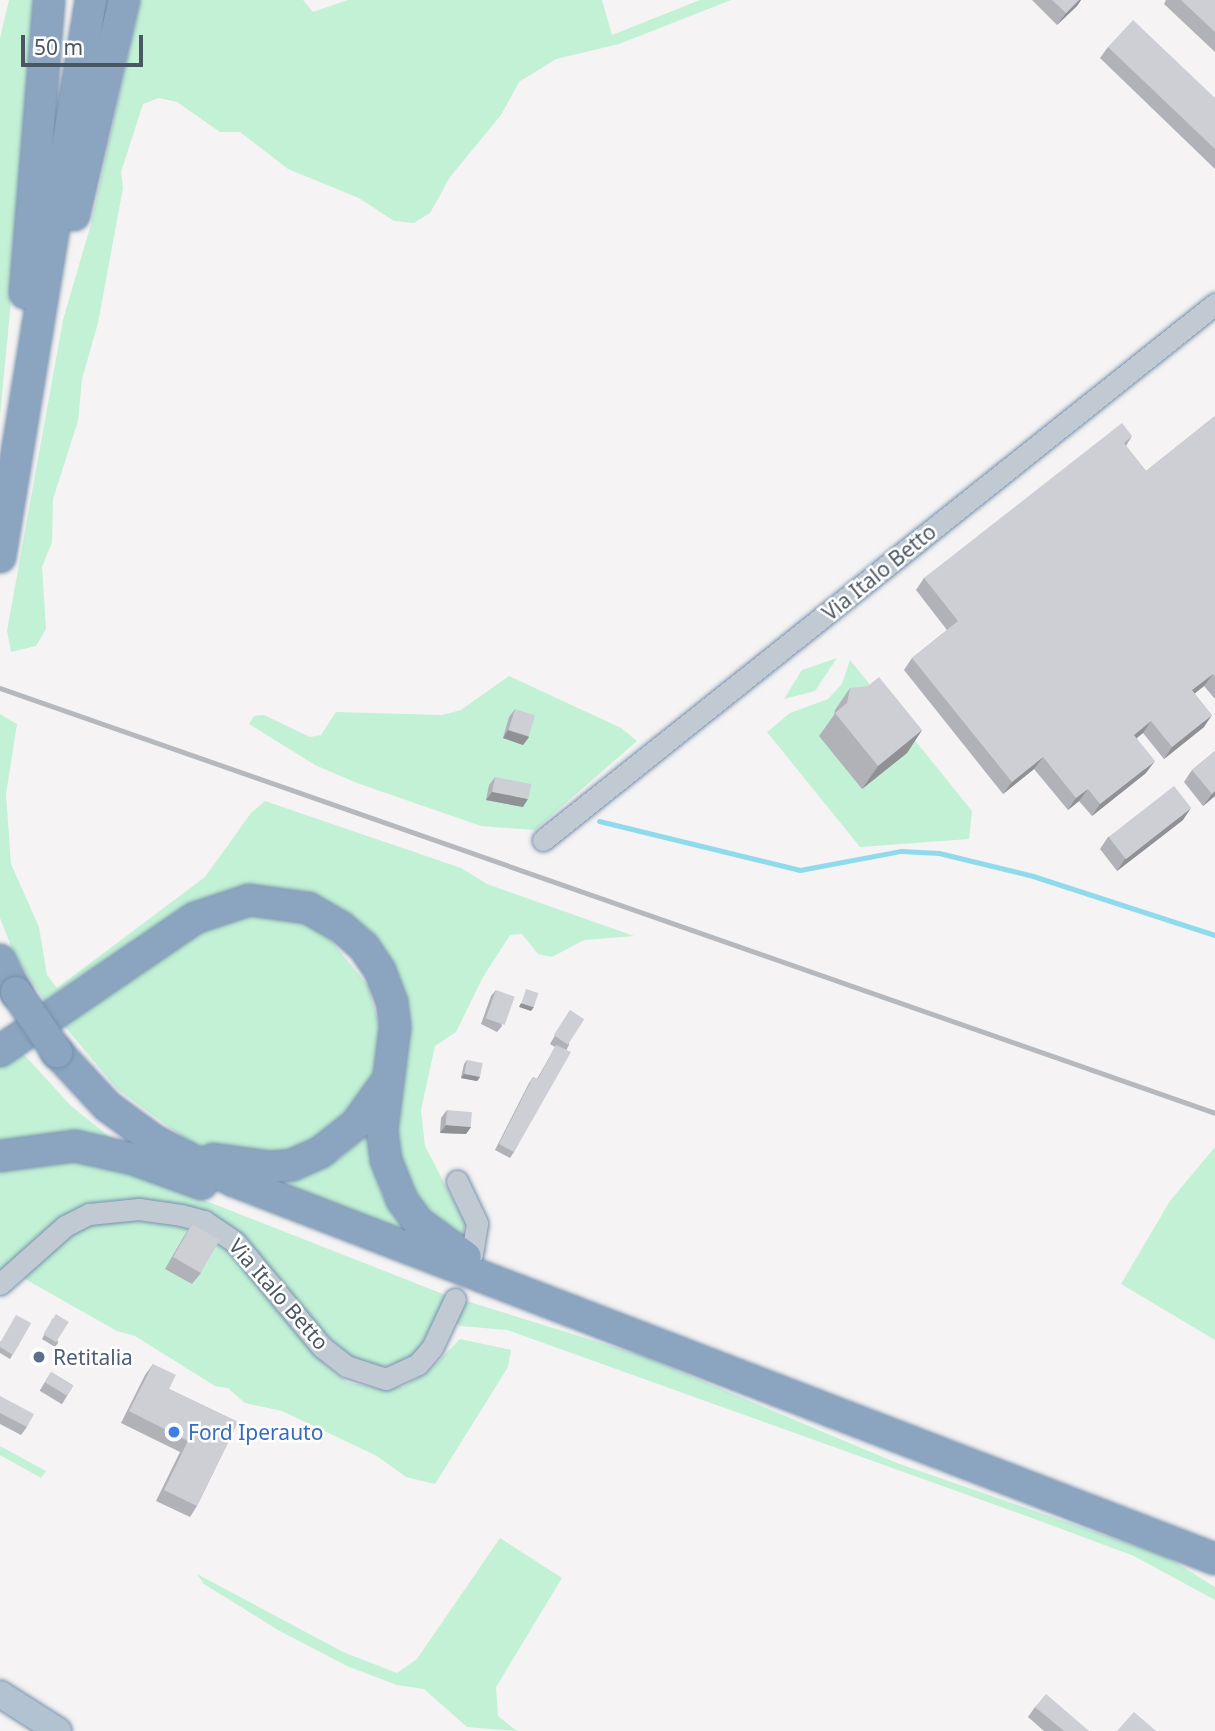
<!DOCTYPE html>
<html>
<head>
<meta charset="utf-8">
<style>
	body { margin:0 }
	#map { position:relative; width:1215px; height:1731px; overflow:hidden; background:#f5f3f3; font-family:"Noto Sans",sans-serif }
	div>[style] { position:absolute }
	.green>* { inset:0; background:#c3f1d5 }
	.stream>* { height:5px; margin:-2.5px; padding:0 2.5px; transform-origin:2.5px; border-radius:2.5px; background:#90daee }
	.roads { filter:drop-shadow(0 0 2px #7690ad) drop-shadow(0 0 2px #7690ad) }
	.minor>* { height:21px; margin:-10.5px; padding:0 10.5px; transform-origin:10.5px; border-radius:10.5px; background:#c1cad2 }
	.major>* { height:26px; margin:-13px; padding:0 13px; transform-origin:13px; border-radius:13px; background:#b3c2d1 }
	.highway>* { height:30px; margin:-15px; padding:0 15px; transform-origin:15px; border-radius:15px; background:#8ba5c1 }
	.rail>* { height:5px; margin:-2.5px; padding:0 2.5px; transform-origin:2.5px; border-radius:2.5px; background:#b5b8bd }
	.bridges { filter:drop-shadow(0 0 2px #7690ad) drop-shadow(0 0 2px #7690ad) }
	.highway-bridge>* { height:30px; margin:-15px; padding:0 15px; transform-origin:15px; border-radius:15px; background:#8ba5c1 }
	.wall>* { inset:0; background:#b0b2b7; transform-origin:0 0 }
	.shaded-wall>* { inset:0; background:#909195 }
	.building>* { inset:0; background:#cdcfd5; transform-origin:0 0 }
	.dots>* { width:19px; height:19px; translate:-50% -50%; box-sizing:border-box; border:4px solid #fff; border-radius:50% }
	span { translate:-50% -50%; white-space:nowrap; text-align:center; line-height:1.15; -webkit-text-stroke:5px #fff; paint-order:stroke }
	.street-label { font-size:21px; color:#4a5661 }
	.service-label { font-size:21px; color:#4e5e75 }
	.left { translate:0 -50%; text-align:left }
	.shop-label { font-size:21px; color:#366cbe }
	.scale { position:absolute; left:21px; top:35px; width:122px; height:32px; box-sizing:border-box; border:4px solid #4a5661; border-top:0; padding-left:9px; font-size:21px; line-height:24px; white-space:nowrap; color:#4a5661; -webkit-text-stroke:5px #fff; paint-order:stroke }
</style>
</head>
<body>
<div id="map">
	<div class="green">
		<div style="clip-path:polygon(9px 0,40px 0,0 416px,0 38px)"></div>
		<div style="clip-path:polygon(140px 0,303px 0,313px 12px,348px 0,602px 0,612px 35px,700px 0,731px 0,619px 44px,556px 59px,519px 82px,501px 115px,450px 177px,430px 213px,414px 223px,394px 221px,359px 198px,288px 169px,240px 132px,220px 132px,177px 102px,159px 98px,143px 104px,121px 172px,123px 188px,98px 323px,82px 379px,78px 421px,53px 499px,52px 542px,42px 567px,46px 629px,36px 646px,11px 652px,7px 631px,63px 320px,91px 224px)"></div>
		<div style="clip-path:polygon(837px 658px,815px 691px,784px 699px,802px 670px)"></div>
		<div style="clip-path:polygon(850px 660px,972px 811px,969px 839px,860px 847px,767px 732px,790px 713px,828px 699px,842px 684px)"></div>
		<div style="clip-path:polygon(509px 676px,621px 728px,637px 741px,535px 830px,481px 826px,357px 783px,315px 765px,249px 724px,254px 716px,264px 715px,310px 737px,321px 735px,336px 712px,442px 715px,461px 710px)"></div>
		<div style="clip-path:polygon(0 714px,17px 724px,6px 794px,11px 864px,39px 927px,47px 975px,57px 988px,205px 877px,251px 813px,265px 801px,461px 868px,487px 884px,634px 936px,584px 940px,552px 957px,538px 954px,522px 934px,510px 935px,483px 977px,456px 1032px,435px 1046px,421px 1110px,425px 1146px,465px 1223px,461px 1243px,418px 1210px,398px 1162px,382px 948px,370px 931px,338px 907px,282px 891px,159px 925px,45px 1001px,15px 956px,0 918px)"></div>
		<div style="clip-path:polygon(230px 915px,279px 915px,305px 923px,329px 938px,368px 986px,377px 1018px,381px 1037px,378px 1065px,369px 1087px,353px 1114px,295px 1155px,228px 1157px,191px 1143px,117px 1089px,62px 1023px,193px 933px)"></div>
		<div style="clip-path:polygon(19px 1049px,71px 1106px,116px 1142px,0 1144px,0 1066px)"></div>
		<div style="clip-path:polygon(368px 1134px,381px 1193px,405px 1228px,402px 1232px,273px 1185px,301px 1178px,340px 1158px)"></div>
		<div style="clip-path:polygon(1215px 1147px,1215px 1340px,1121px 1284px,1170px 1201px)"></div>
		<div style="clip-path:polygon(72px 1158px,138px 1174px,448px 1296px,416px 1354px,397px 1365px,371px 1367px,352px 1358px,322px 1331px,237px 1230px,210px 1215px,119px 1202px,0 1275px,0 1167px)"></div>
		<div style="clip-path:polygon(118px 1220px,177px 1224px,224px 1242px,327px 1366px,347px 1382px,377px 1388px,403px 1387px,429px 1371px,460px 1339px,511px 1350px,508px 1367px,435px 1484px,406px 1477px,377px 1456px,282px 1411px,245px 1403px,228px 1388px,215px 1386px,135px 1336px,117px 1331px,25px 1279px,23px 1274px,74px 1226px)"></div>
		<div style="clip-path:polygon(463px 1300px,643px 1356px,897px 1463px,1167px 1557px,1215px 1587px,1215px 1600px,1134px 1556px,1032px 1518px,507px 1330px,461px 1326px,455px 1323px)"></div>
		<div style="clip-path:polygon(0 1446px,46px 1471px,41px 1478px,0 1455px)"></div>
		<div style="clip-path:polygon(500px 1538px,562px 1578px,496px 1687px,498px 1716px,517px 1731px,467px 1727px,424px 1689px,397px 1685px,347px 1666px,278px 1630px,204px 1584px,197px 1574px,343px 1652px,397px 1673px,417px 1659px)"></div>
	</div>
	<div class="stream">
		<div style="left:599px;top:821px;width:207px;rotate:13.7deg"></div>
		<div style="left:800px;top:870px;width:103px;rotate:-10.7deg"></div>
		<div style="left:901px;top:851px;width:38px;rotate:3deg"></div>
		<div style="left:939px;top:853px;width:97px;rotate:13.7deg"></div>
		<div style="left:1033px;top:876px;width:191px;rotate:18deg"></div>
	</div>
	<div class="roads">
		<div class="minor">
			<div style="left:543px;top:840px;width:860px;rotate:-38.58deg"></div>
			<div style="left:457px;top:1181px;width:47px;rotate:64.5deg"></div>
			<div style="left:477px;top:1223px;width:31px;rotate:99deg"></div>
			<div style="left:0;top:1284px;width:87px;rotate:-41.7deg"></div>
			<div style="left:65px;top:1226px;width:27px;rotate:-27deg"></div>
			<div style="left:89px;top:1214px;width:50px;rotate:-5.7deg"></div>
			<div style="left:139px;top:1209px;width:42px;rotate:8.1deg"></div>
			<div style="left:181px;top:1215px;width:24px;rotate:15deg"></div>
			<div style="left:204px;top:1221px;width:37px;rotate:34deg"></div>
			<div style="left:235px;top:1242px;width:136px;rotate:50.4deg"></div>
			<div style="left:322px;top:1347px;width:31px;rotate:38deg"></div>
			<div style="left:346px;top:1366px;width:42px;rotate:18deg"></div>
			<div style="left:386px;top:1379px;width:35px;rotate:-25deg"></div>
			<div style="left:418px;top:1364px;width:21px;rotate:-49deg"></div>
			<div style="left:432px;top:1348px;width:54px;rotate:-64.9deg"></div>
		</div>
		<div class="major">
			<div style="left:0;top:1694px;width:69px;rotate:32.5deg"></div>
		</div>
		<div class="highway">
			<div style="left:74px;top:215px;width:221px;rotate:-76.9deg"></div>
			<div style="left:25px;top:293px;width:294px;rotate:-85.3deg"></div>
			<div style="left:0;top:557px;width:564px;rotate:-80.72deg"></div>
			<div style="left:0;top:960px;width:36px;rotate:63deg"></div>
			<div style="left:0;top:1051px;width:236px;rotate:-34.3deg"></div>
			<div style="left:195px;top:918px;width:57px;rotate:-18.4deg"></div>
			<div style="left:249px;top:900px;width:60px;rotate:7.7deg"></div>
			<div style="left:308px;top:908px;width:38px;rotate:30deg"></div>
			<div style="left:341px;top:927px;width:30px;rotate:41deg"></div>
			<div style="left:364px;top:947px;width:29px;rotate:56deg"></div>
			<div style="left:380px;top:971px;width:33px;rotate:69deg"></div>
			<div style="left:392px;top:1002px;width:26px;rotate:83deg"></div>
			<div style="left:395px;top:1028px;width:104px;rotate:97.2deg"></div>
			<div style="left:382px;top:1131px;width:29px;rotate:82deg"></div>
			<div style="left:386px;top:1160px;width:43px;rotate:68.2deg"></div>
			<div style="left:402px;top:1200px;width:27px;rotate:54deg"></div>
			<div style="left:418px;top:1222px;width:59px;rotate:36.1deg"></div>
			<div style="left:57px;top:1052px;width:74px;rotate:47.2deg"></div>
			<div style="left:107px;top:1106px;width:59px;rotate:36.1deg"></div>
			<div style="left:155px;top:1141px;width:89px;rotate:26.9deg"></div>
			<div style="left:234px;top:1181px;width:1051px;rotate:21.07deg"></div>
			<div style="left:0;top:1156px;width:76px;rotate:-7.6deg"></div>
			<div style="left:75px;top:1146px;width:59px;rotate:12.6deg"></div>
			<div style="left:133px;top:1159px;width:73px;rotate:19.9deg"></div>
			<div style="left:213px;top:1159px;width:58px;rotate:8deg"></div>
			<div style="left:270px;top:1167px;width:22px;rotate:-5deg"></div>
			<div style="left:292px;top:1165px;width:32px;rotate:-24deg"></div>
			<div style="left:321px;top:1152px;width:45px;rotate:-38.7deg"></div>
			<div style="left:356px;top:1124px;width:49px;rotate:-54.1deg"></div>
		</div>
	</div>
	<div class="rail">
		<div style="left:0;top:688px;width:1287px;rotate:19.28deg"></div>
	</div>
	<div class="bridges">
		<div class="highway-bridge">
			<div style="left:16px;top:992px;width:73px;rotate:55.7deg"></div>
		</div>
	</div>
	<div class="wall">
		<div style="clip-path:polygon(1032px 0,1081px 0,1077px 6px,1057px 25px)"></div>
		<div style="clip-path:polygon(1166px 0,1215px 0,1215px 52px,1164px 4px)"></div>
		<div style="clip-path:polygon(1108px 47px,1215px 98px,1215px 169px,1100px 58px)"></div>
		<div style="clip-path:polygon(1215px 416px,1215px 699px,1204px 686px,1195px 693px,1204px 727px,1164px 759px,1143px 733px,1137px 738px,1146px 773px,1092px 816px,1079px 801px,1068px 810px,1034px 769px,1003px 794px,904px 670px,912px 658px,947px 630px,916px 590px,924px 578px,1132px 436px,1126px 446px,1146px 471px)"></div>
		<div style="clip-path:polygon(850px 688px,922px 730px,907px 753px,862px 789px,819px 736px,834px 715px,835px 710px)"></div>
		<div style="clip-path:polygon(515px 709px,529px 737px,523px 745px,503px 738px,509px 717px)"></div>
		<div style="clip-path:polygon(1215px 751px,1215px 796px,1203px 806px,1184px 782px,1192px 770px)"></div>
		<div style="clip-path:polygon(495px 777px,523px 807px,486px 800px,489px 785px)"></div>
		<div style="clip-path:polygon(1183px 820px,1117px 871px,1100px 849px,1108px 837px)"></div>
		<div style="clip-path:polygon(496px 990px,502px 1026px,497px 1032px,481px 1024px,491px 996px)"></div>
		<div style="clip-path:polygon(570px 1010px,569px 1045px,514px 1152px,510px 1158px,495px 1150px,529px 1083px,533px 1077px,537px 1079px,555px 1047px,550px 1044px)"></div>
		<div style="clip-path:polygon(467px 1060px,480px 1077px,477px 1081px,461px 1078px,464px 1064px)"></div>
		<div style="clip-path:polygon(447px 1110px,471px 1127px,466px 1134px,440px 1133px,441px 1118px)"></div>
		<div style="clip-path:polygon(192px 1224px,201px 1273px,192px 1284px,165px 1269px,184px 1236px)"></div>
		<div style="clip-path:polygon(53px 1318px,58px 1343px,55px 1347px,42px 1339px)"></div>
		<div style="clip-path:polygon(31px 1323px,10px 1359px,0 1353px,0 1342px)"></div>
		<div style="clip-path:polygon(153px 1364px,169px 1389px,238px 1422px,197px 1506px,190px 1517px,156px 1501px,180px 1452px,121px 1423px,145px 1375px)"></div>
		<div style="left:51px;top:1372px;width:26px;height:22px;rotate:31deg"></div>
		<div style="clip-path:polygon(0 1396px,27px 1427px,21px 1435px,0 1424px)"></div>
		<div style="clip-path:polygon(1035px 1707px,1089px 1731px,1044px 1731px,1028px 1717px)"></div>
	</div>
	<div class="shaded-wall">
		<div style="clip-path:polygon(1079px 0,1081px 0,1077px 6px,1057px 25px,1066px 13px)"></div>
		<div style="clip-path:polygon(1213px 674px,1204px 686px,1184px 702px,1192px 690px)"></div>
		<div style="clip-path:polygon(1212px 715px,1204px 727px,1164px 759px,1172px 747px)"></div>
		<div style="clip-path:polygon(1151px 721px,1143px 733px,1126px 746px,1134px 735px)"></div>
		<div style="clip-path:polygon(508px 730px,529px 737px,523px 745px,503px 738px)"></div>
		<div style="clip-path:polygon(922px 730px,907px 753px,862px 789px,878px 766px)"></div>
		<div style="clip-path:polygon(1043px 757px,1034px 769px,1003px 794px,1012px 782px)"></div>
		<div style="clip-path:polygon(1155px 761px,1146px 773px,1092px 816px,1100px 804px)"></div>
		<div style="clip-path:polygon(1088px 789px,1079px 801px,1068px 810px,1076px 798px)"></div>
		<div style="clip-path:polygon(1215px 791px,1215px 796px,1203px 806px,1212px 794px)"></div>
		<div style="clip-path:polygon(492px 792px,528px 799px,523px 807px,486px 800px)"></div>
		<div style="clip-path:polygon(1191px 808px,1183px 820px,1117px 871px,1125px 859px)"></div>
		<div style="clip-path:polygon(521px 1003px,534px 1007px,531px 1011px,519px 1007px)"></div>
		<div style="clip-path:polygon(464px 1074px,480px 1077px,477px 1081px,461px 1078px)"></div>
		<div style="clip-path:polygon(446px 1125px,471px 1127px,466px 1134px,440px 1133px)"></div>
	</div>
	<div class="building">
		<div style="clip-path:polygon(1052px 0,1079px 0,1066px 13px)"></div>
		<div style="clip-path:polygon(1181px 0,1215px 0,1215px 32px)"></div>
		<div style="clip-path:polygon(1133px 20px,1215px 98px,1215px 149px,1108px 47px)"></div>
		<div style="clip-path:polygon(1215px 416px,1215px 677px,1213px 674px,1192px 690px,1212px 715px,1172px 747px,1151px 721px,1134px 735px,1155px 761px,1100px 804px,1088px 789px,1076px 798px,1043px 757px,1012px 782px,912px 658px,958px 621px,924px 578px,1122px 423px,1132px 436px,1124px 443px,1146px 471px)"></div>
		<div style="clip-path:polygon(879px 677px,922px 730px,878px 766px,835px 713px,847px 703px,850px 688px,868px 686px)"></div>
		<div style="left:515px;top:709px;width:21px;height:22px;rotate:17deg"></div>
		<div style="clip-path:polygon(1215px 751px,1215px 791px,1212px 794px,1192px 770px)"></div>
		<div style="left:495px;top:777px;width:37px;height:15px;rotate:11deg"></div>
		<div style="left:1174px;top:786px;width:28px;height:83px;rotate:52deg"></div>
		<div style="left:526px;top:989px;width:13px;height:15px;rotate:18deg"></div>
		<div style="left:496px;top:990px;width:20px;height:30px;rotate:20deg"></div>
		<div style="left:570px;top:1010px;width:17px;height:30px;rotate:33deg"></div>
		<div style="clip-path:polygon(556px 1045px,571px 1052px,514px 1152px,499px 1144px,533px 1077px,538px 1079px)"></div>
		<div style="left:467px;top:1060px;width:16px;height:14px;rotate:11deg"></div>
		<div style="left:447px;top:1110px;width:25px;height:15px;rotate:5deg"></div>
		<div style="left:192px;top:1224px;width:32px;height:38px;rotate:30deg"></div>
		<div style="left:56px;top:1314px;width:15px;height:24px;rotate:32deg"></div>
		<div style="clip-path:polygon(16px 1315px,31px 1323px,13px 1355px,0 1347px,0 1343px)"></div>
		<div style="clip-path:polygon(153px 1364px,176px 1375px,169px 1389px,238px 1422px,197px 1506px,164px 1490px,188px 1441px,129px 1411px)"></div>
		<div style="left:51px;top:1372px;width:26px;height:12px;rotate:31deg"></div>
		<div style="clip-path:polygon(0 1396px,34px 1414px,27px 1427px,0 1413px)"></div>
		<div style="clip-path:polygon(1046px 1694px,1089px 1731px,1064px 1731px,1035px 1707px)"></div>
		<div style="clip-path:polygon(1134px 1712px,1156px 1731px,1117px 1731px)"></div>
	</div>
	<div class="dots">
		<div style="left:39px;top:1357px;background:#5c6f8a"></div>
		<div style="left:174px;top:1432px;background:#3f7fe0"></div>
	</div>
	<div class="street-label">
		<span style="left:879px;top:572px;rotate:-39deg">Via Italo Betto</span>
		<span style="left:279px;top:1294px;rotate:49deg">Via Italo Betto</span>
	</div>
	<div class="service-label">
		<span class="left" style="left:53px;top:1357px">Retitalia</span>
	</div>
	<div class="shop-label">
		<span class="left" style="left:188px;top:1432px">Ford Iperauto</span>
	</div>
	<div class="scale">50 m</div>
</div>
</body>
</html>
